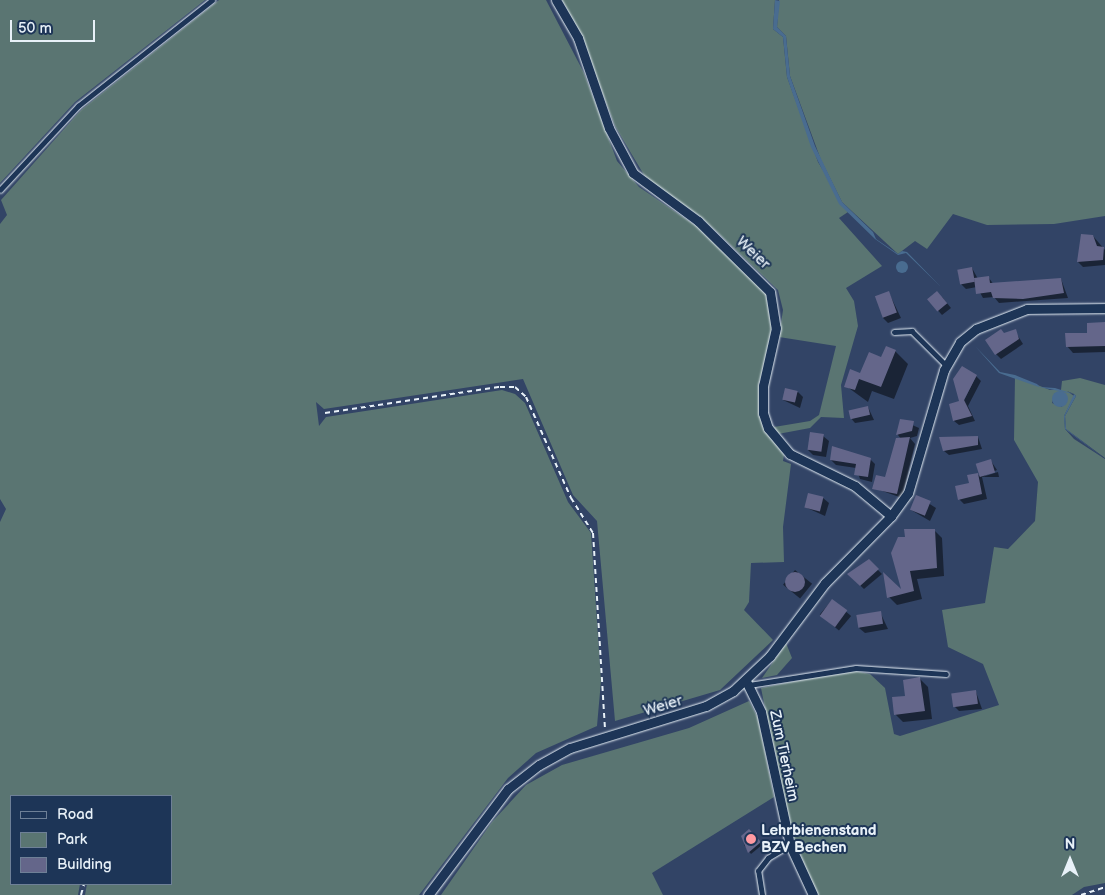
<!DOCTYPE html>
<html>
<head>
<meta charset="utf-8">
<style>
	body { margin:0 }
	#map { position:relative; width:1105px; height:895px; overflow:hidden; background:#324466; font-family:"Balsamiq Sans",sans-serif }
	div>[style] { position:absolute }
	.green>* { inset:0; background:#5a7572 }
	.water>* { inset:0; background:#496c90 }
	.round { border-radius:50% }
	.shadow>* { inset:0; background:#0007; transform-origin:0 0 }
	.building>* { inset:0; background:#64668a; transform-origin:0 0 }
	.path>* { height:2px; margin-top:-1px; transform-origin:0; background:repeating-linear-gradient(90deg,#e8f1f8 0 5px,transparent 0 9px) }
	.roads { filter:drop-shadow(0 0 1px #e8f1f8) drop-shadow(0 0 1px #e8f1f8) }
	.lane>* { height:4.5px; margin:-2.25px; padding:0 2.25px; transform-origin:2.25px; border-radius:2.25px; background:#1d3557 }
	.street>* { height:9px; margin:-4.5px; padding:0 4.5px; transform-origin:4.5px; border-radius:4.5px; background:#1d3557 }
	.dots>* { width:14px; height:14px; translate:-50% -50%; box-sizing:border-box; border:2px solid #1d3557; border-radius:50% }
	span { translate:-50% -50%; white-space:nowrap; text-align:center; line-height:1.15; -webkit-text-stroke:4px #1d3557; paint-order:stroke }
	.street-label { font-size:15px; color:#e8f1f8 }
	.poi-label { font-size:15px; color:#e8f1f8; font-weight:700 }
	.left { translate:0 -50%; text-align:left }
	.legend { position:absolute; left:10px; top:795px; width:162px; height:90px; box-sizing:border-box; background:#1d3557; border:1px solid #6e8097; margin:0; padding:6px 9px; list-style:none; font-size:15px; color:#e8f1f8 }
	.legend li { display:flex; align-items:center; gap:10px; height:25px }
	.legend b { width:25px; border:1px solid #6e8097 }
	.north { position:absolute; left:1045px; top:835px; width:50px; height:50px; -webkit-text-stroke:4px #1d3557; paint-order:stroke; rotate:0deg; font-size:14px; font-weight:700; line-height:20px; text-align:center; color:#e8f1f8 }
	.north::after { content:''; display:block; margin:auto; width:18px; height:22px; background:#e8f1f8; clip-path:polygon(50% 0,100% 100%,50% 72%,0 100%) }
	.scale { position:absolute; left:10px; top:20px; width:85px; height:22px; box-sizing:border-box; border:2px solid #e8f1f8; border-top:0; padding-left:6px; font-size:15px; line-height:18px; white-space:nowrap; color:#e8f1f8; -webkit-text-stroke:4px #1d3557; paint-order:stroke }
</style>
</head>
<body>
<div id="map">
	<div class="green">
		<div style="clip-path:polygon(0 0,205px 0,75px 102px,0 183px)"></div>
		<div style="clip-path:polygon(219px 0,546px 0,584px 73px,617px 161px,639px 187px,705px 232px,767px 293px,772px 329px,759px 385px,765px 429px,784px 455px,783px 461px,791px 464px,783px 527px,784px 562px,751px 563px,749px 602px,744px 610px,773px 640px,720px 690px,615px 721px,597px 521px,573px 495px,523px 379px,324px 409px,316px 402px,319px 426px,326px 417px,502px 390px,515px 394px,525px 403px,568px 502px,591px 533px,601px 681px,597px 726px,536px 753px,508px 778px,419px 895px,85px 895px,87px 884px,171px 884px,171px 796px,11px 796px,11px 884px,80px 884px,78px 895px,0 895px,0 522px,6px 509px,0 499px,0 224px,7px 215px,1px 200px,81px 110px)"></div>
		<div style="clip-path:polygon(562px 0,775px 0,773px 29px,783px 37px,787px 77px,818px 162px,848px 212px,839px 218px,882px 266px,846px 288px,854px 301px,858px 326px,841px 385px,844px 418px,821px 417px,810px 428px,778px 434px,774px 427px,810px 421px,819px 415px,836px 346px,779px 337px,783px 310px,778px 290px,701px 217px,647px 180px,615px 126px,578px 29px)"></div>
		<div style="clip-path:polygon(779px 0,1105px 0,1105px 216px,1054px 224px,987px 225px,953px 214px,927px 249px,915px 241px,898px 254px,842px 202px,821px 160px,790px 76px,786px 36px,777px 27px)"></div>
		<div style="clip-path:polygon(evenodd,1015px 376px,1050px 390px,1061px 390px,1062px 381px,1080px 378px,1105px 385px,1105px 458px,1066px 429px,1065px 416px,1076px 396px,1074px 394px,1067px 391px,1074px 396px,1064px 416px,1065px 429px,1074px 439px,1105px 459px,1105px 883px,1084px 887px,1072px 895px,816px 895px,788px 822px,761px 688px,850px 670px,870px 674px,885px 688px,894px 734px,900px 736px,999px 705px,983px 664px,948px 647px,942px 610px,985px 603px,994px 547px,1008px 549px,1035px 521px,1038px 482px,1014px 440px,1015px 376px,1055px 393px,1064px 394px,1062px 407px,1052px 403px,1055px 393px)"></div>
		<div style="clip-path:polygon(786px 643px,792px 658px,777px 675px,762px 678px)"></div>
		<div style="clip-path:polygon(749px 701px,758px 718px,774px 797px,652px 873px,663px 895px,441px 895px,492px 822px,526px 785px,562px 765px,689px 728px)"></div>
	</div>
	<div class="water">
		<div style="clip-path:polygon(775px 0,780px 1px,777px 27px,786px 36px,790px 76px,815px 146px,842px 202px,873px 232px,876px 239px,898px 254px,902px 251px,907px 252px,941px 287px,906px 253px,898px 255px,875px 239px,839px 204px,811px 147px,787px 77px,783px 37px,773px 29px)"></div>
		<div class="round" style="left:896px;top:261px;width:12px;height:12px"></div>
		<div style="clip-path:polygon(975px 346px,1000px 372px,1015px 375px,1037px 384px,1040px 387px,1055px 388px,1074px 394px,1076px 396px,1065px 416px,1066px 429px,1105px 459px,1065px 429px,1064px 416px,1074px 394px,1039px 387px,999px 373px)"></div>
		<div class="round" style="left:1052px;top:391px;width:16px;height:16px"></div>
	</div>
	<div class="shadow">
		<div style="clip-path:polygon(1082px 235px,1093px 236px,1105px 250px,1105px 265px,1083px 267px,1078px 262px)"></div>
		<div style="clip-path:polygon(972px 268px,978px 279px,989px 278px,994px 285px,1061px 279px,1068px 298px,999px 303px,994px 297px,983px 298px,977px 287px,966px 289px,961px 284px)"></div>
		<div style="clip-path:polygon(889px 293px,901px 318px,888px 323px,883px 318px)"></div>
		<div style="clip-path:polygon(942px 297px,951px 308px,942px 315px,928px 299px)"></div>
		<div style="clip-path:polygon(1105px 323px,1105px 352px,1073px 353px,1067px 346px)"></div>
		<div style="clip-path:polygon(1015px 331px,1023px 344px,1001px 359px,996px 354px,1005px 334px)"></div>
		<div style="clip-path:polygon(895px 351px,908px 364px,894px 399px,872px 391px,868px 402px,846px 386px)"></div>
		<div style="clip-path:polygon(976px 376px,981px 381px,968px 406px,975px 421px,959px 425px,954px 421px)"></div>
		<div style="clip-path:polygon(798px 392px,803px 397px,800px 408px,783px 400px)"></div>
		<div style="clip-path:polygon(868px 407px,874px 420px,855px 423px,850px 417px)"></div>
		<div style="clip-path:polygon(901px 420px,919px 428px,917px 436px,910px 438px,915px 444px,902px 498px,874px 488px,886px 478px,901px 439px,898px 435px)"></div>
		<div style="clip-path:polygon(823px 436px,829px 441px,826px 457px,813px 455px,808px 450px)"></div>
		<div style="clip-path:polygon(978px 437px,982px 449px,949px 455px,944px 451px)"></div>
		<div style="clip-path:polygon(833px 448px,870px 459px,875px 464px,872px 482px,860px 479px,856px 468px,836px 465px,831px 460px)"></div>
		<div style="clip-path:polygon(991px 461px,997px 470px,982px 477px,998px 472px,999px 477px,982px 477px,987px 499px,964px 504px,959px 499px,977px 474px,981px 477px,977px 464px)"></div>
		<div style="clip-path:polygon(917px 496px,936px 508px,930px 521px,911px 510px)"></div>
		<div style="clip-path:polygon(823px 498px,829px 503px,825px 516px,805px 507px)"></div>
		<div style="clip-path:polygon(934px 530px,942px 538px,944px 576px,917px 579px,922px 599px,897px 605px,889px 597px,903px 593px,906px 538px)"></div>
		<div style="clip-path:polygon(869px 561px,882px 574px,864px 589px,849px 575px)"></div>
		<div style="left:795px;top:570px;width:22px;height:19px;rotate:39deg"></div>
		<div style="left:832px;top:600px;width:25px;height:19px;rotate:40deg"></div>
		<div style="clip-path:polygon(880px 612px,888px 629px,865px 633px,859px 628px)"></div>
		<div style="clip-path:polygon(920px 679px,928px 687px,932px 719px,903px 722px,895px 714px)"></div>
		<div style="clip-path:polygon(976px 692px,982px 709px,959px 711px,954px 706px)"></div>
		<div style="clip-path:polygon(749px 831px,762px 845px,751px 854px,744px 845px)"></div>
	</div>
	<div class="building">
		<div style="clip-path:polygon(1081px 234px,1093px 235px,1097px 246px,1104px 247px,1103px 260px,1077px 262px)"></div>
		<div style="left:972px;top:267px;width:15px;height:15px;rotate:79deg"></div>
		<div style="clip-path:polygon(989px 276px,990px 283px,1061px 278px,1064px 293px,1023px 299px,993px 298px,991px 292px,976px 294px,974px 278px)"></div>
		<div style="left:889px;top:291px;width:23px;height:15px;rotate:70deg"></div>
		<div style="left:937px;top:291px;width:16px;height:13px;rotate:50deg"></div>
		<div style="clip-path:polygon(1105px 322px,1105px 346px,1066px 347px,1065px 333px,1087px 333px,1087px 323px)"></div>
		<div style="clip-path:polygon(1001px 329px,1004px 333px,1016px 329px,1019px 339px,995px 355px,985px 340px)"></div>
		<div style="clip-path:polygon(886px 346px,896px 350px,881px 387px,859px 379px,855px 390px,844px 387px,850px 369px,860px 373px,869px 352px,881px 357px)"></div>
		<div style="clip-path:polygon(962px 366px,977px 375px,964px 400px,972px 416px,953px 421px,949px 404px,959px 401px,953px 379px)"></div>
		<div style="left:785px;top:388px;width:13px;height:12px;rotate:13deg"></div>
		<div style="left:868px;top:406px;width:9px;height:20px;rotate:77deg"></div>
		<div style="clip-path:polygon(900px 419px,914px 421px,912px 431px,896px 435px)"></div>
		<div style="left:810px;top:432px;width:14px;height:18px;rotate:8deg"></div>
		<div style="clip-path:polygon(978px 436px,978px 445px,943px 451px,939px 437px)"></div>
		<div style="clip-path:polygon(910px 437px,897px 494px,872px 489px,876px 475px,885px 477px,896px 438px)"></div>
		<div style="clip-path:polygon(832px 446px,871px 458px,868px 477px,854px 475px,856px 464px,830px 460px)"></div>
		<div style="left:991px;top:459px;width:14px;height:16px;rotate:73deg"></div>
		<div style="clip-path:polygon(978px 473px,982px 494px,958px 500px,955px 486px,969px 483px,967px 475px)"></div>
		<div style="left:808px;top:493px;width:16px;height:15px;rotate:14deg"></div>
		<div style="left:916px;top:495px;width:16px;height:16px;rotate:22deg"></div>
		<div style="clip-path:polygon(904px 529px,935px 529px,937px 568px,910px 571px,914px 591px,887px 598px,883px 572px,901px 589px,891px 553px,898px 537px,905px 537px)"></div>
		<div style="clip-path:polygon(869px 559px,879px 569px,860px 586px,847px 574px)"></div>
		<div class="round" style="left:785px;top:572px;width:20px;height:20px"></div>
		<div style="left:832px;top:599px;width:19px;height:21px;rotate:36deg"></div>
		<div style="left:881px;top:611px;width:13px;height:25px;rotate:81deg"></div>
		<div style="clip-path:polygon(920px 677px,925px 711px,894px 715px,892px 697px,905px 696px,903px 680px)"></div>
		<div style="left:976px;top:690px;width:14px;height:25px;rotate:82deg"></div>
		<div style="clip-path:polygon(749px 829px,761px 842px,748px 853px,741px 836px)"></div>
	</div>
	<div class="path">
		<div style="left:325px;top:413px;width:177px;rotate:-8.5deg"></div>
		<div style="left:500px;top:387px;width:15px"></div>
		<div style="left:515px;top:387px;width:15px;rotate:42deg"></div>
		<div style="left:526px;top:397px;width:111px;rotate:66deg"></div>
		<div style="left:571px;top:498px;width:41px;rotate:57.8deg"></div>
		<div style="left:593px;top:533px;width:195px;rotate:86.5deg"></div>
		<div style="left:81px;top:895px;width:11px;rotate:-75deg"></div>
		<div style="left:1081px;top:895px;width:25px;rotate:-18deg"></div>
	</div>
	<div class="roads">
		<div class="lane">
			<div style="left:0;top:190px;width:115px;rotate:-47.1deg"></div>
			<div style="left:78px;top:106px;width:171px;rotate:-38.3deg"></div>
			<div style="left:894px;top:332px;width:18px;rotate:-3deg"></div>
			<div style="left:912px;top:331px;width:48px;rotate:45deg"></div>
			<div style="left:749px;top:685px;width:108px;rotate:-9deg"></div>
			<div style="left:856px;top:668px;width:90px;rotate:3.8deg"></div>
			<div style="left:762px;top:895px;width:24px;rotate:-99deg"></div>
			<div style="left:758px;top:871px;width:16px;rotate:-52deg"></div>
			<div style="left:768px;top:858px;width:26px;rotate:-31deg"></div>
		</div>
		<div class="street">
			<div style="left:556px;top:0;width:44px;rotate:59.9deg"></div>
			<div style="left:578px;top:38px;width:95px;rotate:71deg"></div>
			<div style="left:609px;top:128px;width:51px;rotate:61.9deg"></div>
			<div style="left:633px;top:173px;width:81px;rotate:36.4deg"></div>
			<div style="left:698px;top:221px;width:101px;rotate:44.6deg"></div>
			<div style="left:770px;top:292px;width:36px;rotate:81deg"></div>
			<div style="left:776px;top:328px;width:59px;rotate:102.6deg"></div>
			<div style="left:763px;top:386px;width:27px;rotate:90deg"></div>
			<div style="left:763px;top:413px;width:16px;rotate:72deg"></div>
			<div style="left:768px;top:428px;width:34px;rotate:50deg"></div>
			<div style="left:790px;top:454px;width:72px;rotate:26.2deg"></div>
			<div style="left:855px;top:486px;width:47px;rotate:39.8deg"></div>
			<div style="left:746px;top:681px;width:34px;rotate:64deg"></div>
			<div style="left:761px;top:712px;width:136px;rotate:77.7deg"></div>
			<div style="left:790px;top:845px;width:55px;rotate:65.3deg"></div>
			<div style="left:428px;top:895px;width:133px;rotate:-53deg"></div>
			<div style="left:508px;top:789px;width:39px;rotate:-38deg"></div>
			<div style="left:539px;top:765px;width:35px;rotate:-29deg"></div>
			<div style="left:570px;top:748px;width:142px;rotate:-17.2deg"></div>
			<div style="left:706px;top:706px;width:31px;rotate:-29deg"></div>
			<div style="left:733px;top:691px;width:51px;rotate:-43.4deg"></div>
			<div style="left:770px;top:656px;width:91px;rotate:-53deg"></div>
			<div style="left:825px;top:583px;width:94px;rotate:-45.4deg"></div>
			<div style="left:891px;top:516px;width:29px;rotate:-54deg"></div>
			<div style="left:908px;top:493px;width:128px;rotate:-73.7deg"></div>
			<div style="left:944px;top:370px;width:32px;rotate:-60deg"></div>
			<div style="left:960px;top:342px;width:21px;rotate:-39deg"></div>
			<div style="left:976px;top:329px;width:55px;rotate:-21.4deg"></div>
			<div style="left:1027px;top:309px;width:78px;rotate:-0.7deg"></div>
		</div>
	</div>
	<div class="dots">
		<div style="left:751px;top:839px;background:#ff9aa2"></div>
	</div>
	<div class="street-label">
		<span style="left:753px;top:253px;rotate:43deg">Weier</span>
		<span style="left:663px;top:706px;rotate:-17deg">Weier</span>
		<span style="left:784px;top:756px;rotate:78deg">Zum Tierheim</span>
	</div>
	<div class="poi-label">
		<span class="left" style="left:761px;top:839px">Lehrbienenstand<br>BZV Bechen</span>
	</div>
	<ul class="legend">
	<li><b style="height:6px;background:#1d3557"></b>Road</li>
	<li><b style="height:14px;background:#5a7572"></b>Park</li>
	<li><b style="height:14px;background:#64668a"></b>Building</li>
	</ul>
	<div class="north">N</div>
	<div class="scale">50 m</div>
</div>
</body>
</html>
